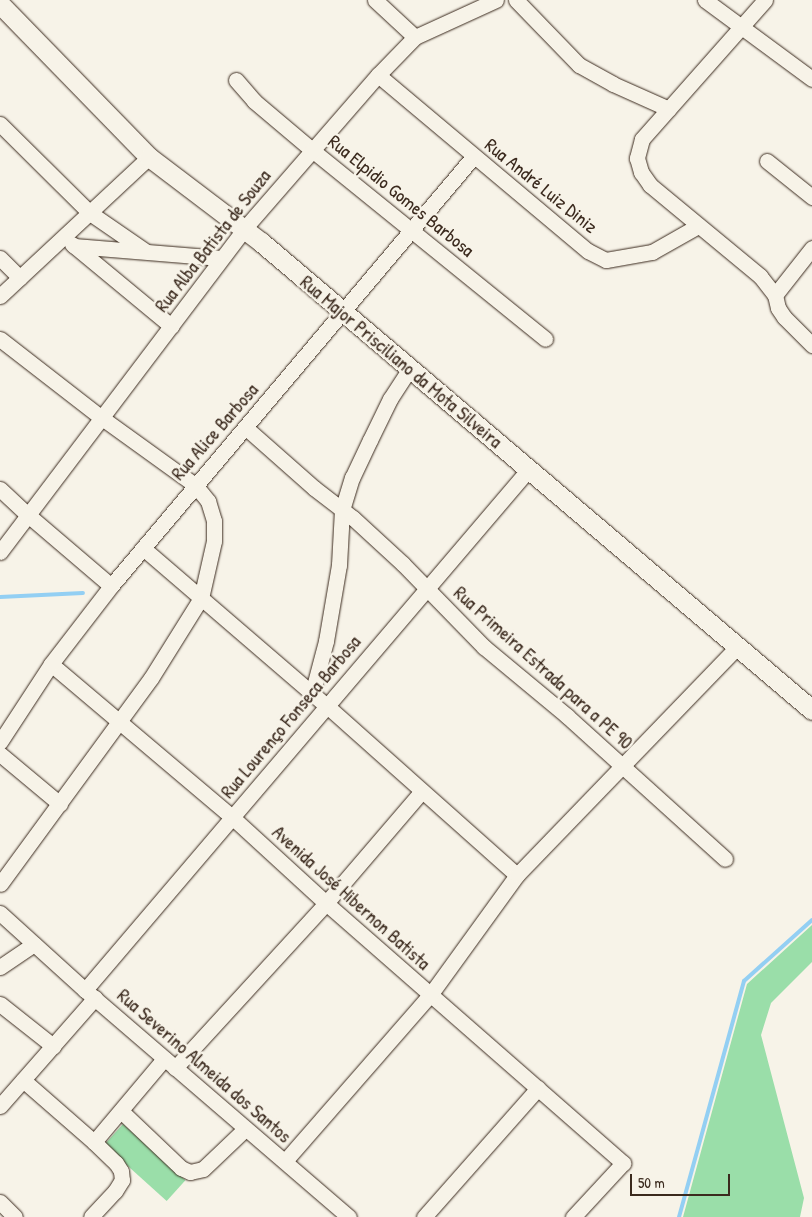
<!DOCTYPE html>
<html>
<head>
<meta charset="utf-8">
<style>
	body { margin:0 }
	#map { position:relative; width:812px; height:1217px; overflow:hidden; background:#f7f3e8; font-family:"Patrick Hand",sans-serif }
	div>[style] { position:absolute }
	.green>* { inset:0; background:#9adea9; transform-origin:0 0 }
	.stream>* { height:4px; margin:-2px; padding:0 2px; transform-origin:2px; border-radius:2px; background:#93cff3 }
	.roads { filter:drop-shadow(0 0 1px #3b2a1e) drop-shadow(0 0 1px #3b2a1e) }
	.minor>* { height:15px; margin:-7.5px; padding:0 7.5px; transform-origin:7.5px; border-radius:7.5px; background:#f7f3e8 }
	.major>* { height:19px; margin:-9.5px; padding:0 9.5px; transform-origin:9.5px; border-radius:9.5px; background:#f7f3e8 }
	span { translate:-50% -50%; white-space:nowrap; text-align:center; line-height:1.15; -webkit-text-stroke:5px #f7f3e8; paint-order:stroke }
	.street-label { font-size:19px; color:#3b2a1e }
	.scale { position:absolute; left:630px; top:1174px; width:100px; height:22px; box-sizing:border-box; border:2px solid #3b2a1e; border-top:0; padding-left:6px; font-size:15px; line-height:18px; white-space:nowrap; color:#3b2a1e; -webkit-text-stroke:4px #f7f3e8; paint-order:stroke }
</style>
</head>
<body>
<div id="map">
	<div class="green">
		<div style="clip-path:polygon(812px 925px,812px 962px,771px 1003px,761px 1035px,804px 1198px,800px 1217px,683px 1217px,747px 984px)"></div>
		<div style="left:123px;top:1124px;width:84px;height:28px;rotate:42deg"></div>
	</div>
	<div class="stream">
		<div style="left:0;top:597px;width:83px;rotate:-2.8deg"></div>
		<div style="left:679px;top:1217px;width:245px;rotate:-74.6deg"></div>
		<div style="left:744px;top:981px;width:91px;rotate:-41.9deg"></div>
	</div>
	<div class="roads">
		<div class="minor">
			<div style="left:375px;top:0;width:54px;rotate:42.8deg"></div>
			<div style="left:516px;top:0;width:91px;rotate:45.9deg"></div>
			<div style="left:579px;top:65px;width:39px;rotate:29deg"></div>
			<div style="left:613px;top:84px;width:61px;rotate:24.1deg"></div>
			<div style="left:705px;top:0;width:133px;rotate:36.4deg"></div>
			<div style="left:765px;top:0;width:186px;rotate:131.5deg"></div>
			<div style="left:642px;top:139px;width:20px;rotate:105deg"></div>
			<div style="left:637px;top:158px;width:15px;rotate:74deg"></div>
			<div style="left:641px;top:172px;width:16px;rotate:55deg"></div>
			<div style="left:650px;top:185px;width:143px;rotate:39.6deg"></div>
			<div style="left:760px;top:276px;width:24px;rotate:52deg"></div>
			<div style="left:775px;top:295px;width:13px;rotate:77deg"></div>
			<div style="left:778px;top:308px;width:11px;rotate:56deg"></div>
			<div style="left:784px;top:317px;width:40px;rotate:45deg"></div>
			<div style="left:378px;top:75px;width:274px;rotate:40deg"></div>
			<div style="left:588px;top:251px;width:20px;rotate:27deg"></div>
			<div style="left:606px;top:260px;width:47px;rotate:-9.9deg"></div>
			<div style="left:652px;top:252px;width:53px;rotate:-29.5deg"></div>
			<div style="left:236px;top:80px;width:28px;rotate:49deg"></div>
			<div style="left:254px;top:101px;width:76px;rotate:40.2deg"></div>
			<div style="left:312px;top:150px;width:300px;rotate:39deg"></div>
			<div style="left:0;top:124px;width:127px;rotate:44.7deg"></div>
			<div style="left:90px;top:213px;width:67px;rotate:34.6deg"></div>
			<div style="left:767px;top:161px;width:58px;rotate:38.7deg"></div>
			<div style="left:72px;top:244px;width:129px;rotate:39.6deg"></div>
			<div style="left:74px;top:246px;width:147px;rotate:4.7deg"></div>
			<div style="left:0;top:258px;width:28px;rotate:45deg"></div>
			<div style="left:775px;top:295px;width:60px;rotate:-51.8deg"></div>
			<div style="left:0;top:296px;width:204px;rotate:-43deg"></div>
			<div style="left:0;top:339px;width:129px;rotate:37.8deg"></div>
			<div style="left:102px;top:418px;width:115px;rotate:35.8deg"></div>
			<div style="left:195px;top:485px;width:21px;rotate:51deg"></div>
			<div style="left:208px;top:501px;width:21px;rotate:73deg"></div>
			<div style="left:214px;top:521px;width:20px;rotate:90deg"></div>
			<div style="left:214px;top:541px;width:58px;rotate:102.8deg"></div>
			<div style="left:201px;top:598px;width:94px;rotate:122deg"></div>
			<div style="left:151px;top:678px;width:255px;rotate:126.2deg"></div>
			<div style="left:245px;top:427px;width:92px;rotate:41.5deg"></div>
			<div style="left:314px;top:488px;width:49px;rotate:37.6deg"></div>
			<div style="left:353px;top:518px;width:68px;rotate:42.6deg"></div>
			<div style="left:403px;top:564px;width:116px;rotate:45.7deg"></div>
			<div style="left:484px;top:647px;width:108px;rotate:39.7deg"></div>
			<div style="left:567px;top:716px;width:213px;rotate:42.1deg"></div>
			<div style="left:0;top:489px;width:38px;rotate:43deg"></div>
			<div style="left:28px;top:515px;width:109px;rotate:40.5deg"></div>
			<div style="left:143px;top:548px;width:243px;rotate:40.7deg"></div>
			<div style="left:327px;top:706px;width:254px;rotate:41.7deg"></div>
			<div style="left:0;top:552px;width:405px;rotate:-52.9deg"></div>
			<div style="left:244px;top:229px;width:204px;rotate:-49deg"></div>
			<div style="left:378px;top:75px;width:53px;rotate:-45.8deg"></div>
			<div style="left:415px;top:37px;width:89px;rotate:-24.6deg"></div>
			<div style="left:51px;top:664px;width:237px;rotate:40.2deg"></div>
			<div style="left:232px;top:817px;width:127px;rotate:42.5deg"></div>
			<div style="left:326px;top:903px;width:395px;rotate:41.2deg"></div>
			<div style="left:623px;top:1163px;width:74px;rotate:132.8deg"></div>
			<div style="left:312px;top:694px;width:55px;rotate:-75.2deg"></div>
			<div style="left:326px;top:641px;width:77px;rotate:-80.3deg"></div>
			<div style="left:339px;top:565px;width:55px;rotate:-86.9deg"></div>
			<div style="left:342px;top:510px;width:34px;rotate:-73deg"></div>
			<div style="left:352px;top:478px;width:42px;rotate:-64.7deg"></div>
			<div style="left:370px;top:440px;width:46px;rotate:-64deg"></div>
			<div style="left:390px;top:399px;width:37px;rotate:-57deg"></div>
			<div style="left:0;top:742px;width:93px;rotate:-56.8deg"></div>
			<div style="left:51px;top:664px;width:98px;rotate:-52.4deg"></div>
			<div style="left:111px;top:586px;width:561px;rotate:-49.84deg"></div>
			<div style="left:0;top:754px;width:78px;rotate:39.8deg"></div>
			<div style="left:0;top:913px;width:115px;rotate:42.2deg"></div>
			<div style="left:85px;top:990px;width:348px;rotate:40.7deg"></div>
			<div style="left:0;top:967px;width:41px;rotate:-34.1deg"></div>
			<div style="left:85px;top:990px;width:683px;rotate:-49.57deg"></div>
			<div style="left:0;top:1004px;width:68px;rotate:38.4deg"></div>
			<div style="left:175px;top:1068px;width:224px;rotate:-47.5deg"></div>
			<div style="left:326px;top:903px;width:146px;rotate:-49.4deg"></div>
			<div style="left:23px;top:1080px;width:94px;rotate:41.1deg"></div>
			<div style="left:94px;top:1142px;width:30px;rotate:44deg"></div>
			<div style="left:116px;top:1163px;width:9px;rotate:58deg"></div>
			<div style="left:121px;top:1171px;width:9px;rotate:84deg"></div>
			<div style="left:122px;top:1180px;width:13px;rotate:122deg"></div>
			<div style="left:115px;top:1191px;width:35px;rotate:133deg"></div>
			<div style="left:0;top:1106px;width:144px;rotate:-48.7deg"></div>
			<div style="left:121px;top:1111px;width:83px;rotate:43.5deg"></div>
			<div style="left:181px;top:1168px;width:10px;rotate:24deg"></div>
			<div style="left:190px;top:1172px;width:13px;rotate:-13deg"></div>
			<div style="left:203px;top:1169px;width:58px;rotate:-43.6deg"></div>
			<div style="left:94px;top:1142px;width:109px;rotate:-49.9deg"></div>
			<div style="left:285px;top:1161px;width:220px;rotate:-48.9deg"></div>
			<div style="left:430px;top:995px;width:148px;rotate:-54.1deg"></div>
			<div style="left:517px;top:875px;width:317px;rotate:-46deg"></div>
			<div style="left:0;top:1202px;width:21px;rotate:45deg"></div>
			<div style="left:424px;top:1217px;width:172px;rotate:-48.5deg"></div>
		</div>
		<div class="major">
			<div style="left:0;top:4px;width:214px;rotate:45.8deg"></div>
			<div style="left:149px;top:157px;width:141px;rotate:37.2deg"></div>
			<div style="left:261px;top:242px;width:723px;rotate:40.34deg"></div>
		</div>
	</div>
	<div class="street-label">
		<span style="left:541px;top:186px;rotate:39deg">Rua André Luiz Diniz</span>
		<span style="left:401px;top:196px;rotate:39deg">Rua Elpidio Gomes Barbosa</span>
		<span style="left:213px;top:241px;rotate:-52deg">Rua Alba Batista de Souza</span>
		<span style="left:401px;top:362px;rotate:40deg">Rua Major Prisciliano da Mota Silveira</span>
		<span style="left:215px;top:432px;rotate:-49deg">Rua Alice Barbosa</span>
		<span style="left:543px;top:668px;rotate:42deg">Rua Primeira Estrada para a PE 90</span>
		<span style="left:291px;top:717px;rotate:-50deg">Rua Lourenço Fonseca Barbosa</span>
		<span style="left:351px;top:898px;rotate:42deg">Avenida José Hibernon Batista</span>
		<span style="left:204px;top:1066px;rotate:41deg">Rua Severino Almeida dos Santos</span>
	</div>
	<div class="scale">50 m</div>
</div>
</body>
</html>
